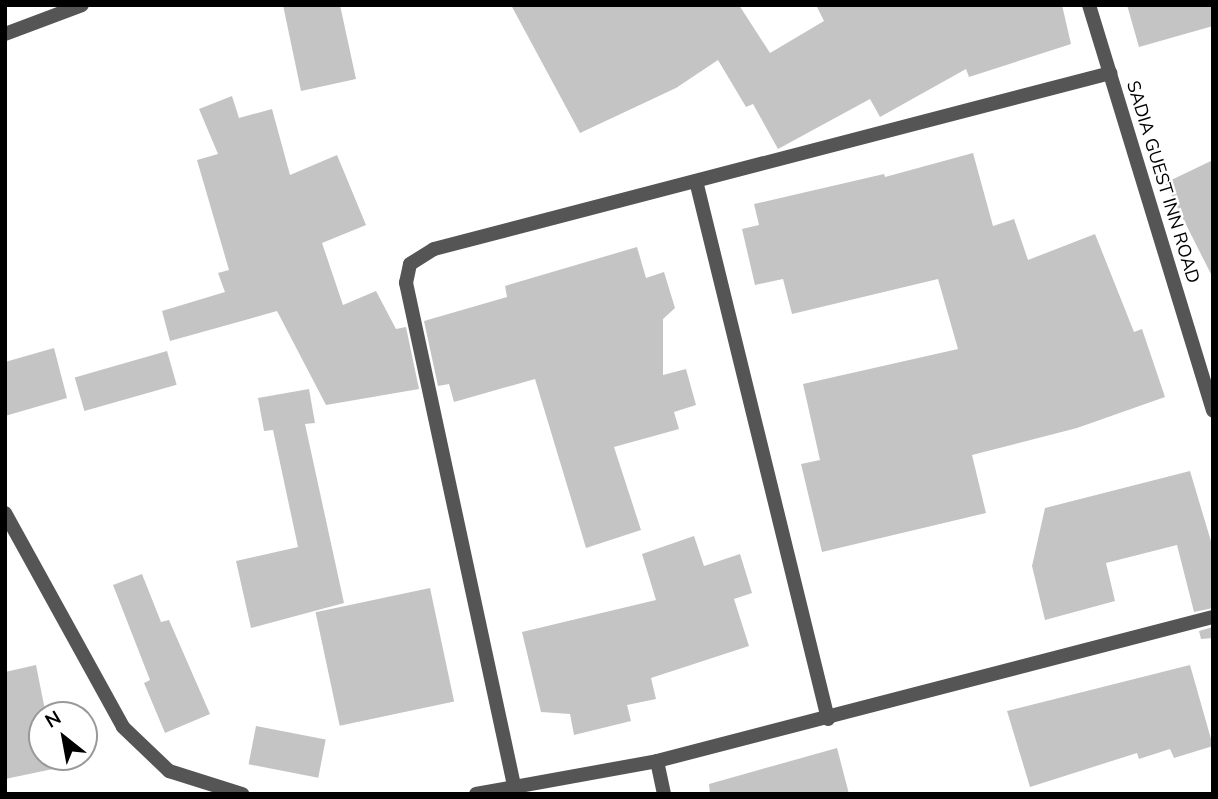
<!DOCTYPE html>
<html>
<head>
<meta charset="utf-8">
<style>
	body { margin:0 }
	#map { position:relative; width:1218px; height:799px; overflow:hidden; background:#fff; font-family:"Nunito Sans",sans-serif }
	div>[style] { position:absolute }
	.building>* { inset:0; background:#c4c4c4; transform-origin:0 0 }
	.street>* { height:14px; margin:-7px; padding:0 7px; transform-origin:7px; border-radius:7px; background:#555 }
	span { translate:-50% -50%; white-space:nowrap; text-align:center; line-height:1.15; -webkit-text-stroke:5px #fff; paint-order:stroke }
	.street-label { font-size:18px; color:#000 }
	.frame { position:absolute; inset:0; border:7px solid #000; pointer-events:none }
	.north { position:absolute; left:28px; top:701px; width:70px; height:70px; box-sizing:border-box; background:#fff; border:2px solid #999; border-radius:50%; rotate:329deg; font-size:19px; font-weight:700; line-height:28px; text-align:center; color:#000 }
	.north::after { content:''; display:block; margin:auto; width:24px; height:32px; background:#000; clip-path:polygon(50% 0,100% 100%,50% 72%,0 100%) }
</style>
</head>
<body>
<div id="map">
	<div class="building">
		<div style="clip-path:polygon(283px 5px,340px 5px,356px 79px,301px 91px)"></div>
		<div style="clip-path:polygon(511px 5px,739px 5px,770px 53px,824px 21px,816px 5px,1062px 5px,1071px 44px,969px 77px,966px 69px,880px 117px,870px 99px,778px 149px,753px 104px,746px 107px,718px 60px,676px 88px,580px 133px)"></div>
		<div style="clip-path:polygon(1127px 5px,1213px 5px,1213px 26px,1139px 47px)"></div>
		<div style="clip-path:polygon(232px 96px,239px 118px,272px 109px,290px 175px,337px 155px,366px 225px,322px 243px,343px 305px,376px 291px,396px 329px,406px 327px,419px 389px,326px 405px,277px 311px,170px 341px,162px 311px,225px 292px,218px 273px,229px 270px,197px 160px,218px 154px,199px 109px)"></div>
		<div style="clip-path:polygon(973px 153px,993px 226px,1014px 219px,1028px 260px,1095px 234px,1134px 332px,1142px 329px,1165px 397px,1077px 428px,972px 455px,986px 513px,822px 552px,801px 464px,820px 460px,803px 384px,958px 349px,938px 279px,792px 314px,783px 279px,755px 285px,742px 229px,759px 225px,754px 204px,884px 174px,885px 177px)"></div>
		<div style="clip-path:polygon(1213px 160px,1213px 278px,1165px 183px)"></div>
		<div style="clip-path:polygon(637px 247px,646px 278px,664px 272px,675px 308px,663px 319px,663px 375px,686px 369px,696px 405px,674px 412px,679px 429px,614px 447px,641px 530px,586px 548px,535px 379px,454px 402px,449px 384px,438px 386px,424px 321px,507px 297px,505px 286px)"></div>
		<div style="clip-path:polygon(54px 348px,67px 398px,5px 416px,5px 362px)"></div>
		<div style="left:167px;top:351px;width:35px;height:96px;rotate:74deg"></div>
		<div style="clip-path:polygon(309px 389px,315px 423px,305px 424px,344px 603px,251px 628px,236px 561px,298px 547px,273px 430px,264px 431px,258px 398px)"></div>
		<div style="clip-path:polygon(1190px 471px,1213px 548px,1213px 608px,1194px 612px,1177px 545px,1106px 563px,1115px 601px,1045px 620px,1032px 566px,1045px 508px)"></div>
		<div style="clip-path:polygon(694px 536px,704px 566px,740px 554px,752px 593px,734px 599px,749px 646px,651px 678px,656px 699px,627px 705px,631px 721px,574px 735px,570px 714px,541px 712px,522px 632px,656px 600px,642px 554px)"></div>
		<div style="clip-path:polygon(142px 574px,161px 622px,169px 620px,210px 714px,165px 733px,144px 683px,150px 680px,113px 585px)"></div>
		<div style="left:430px;top:588px;width:116px;height:117px;rotate:78deg"></div>
		<div style="clip-path:polygon(1213px 627px,1213px 638px,1201px 639px,1199px 631px)"></div>
		<div style="clip-path:polygon(36px 665px,46px 715px,42px 715px,42px 757px,55px 757px,58px 768px,5px 779px,5px 672px)"></div>
		<div style="clip-path:polygon(1190px 665px,1213px 746px,1174px 758px,1170px 749px,1139px 759px,1137px 753px,1030px 787px,1007px 711px)"></div>
		<div style="left:256px;top:726px;width:71px;height:39px;rotate:11deg"></div>
		<div style="clip-path:polygon(837px 748px,849px 794px,710px 794px,709px 784px)"></div>
	</div>
	<div class="street">
		<div style="left:1089px;top:5px;width:424px;rotate:73deg"></div>
		<div style="left:5px;top:34px;width:82px;rotate:-20.6deg"></div>
		<div style="left:696px;top:181px;width:554px;rotate:76.21deg"></div>
		<div style="left:5px;top:513px;width:244px;rotate:61.1deg"></div>
		<div style="left:123px;top:727px;width:64px;rotate:43.7deg"></div>
		<div style="left:169px;top:771px;width:77px;rotate:17.5deg"></div>
		<div style="left:657px;top:761px;width:34px;rotate:78deg"></div>
		<div style="left:515px;top:790px;width:519px;rotate:-102.13deg"></div>
		<div style="left:406px;top:283px;width:19px;rotate:-78deg"></div>
		<div style="left:410px;top:264px;width:28px;rotate:-32deg"></div>
		<div style="left:434px;top:249px;width:699px;rotate:-14.59deg"></div>
		<div style="left:476px;top:794px;width:184px;rotate:-10.3deg"></div>
		<div style="left:657px;top:761px;width:574px;rotate:-14.52deg"></div>
	</div>
	<div class="street-label">
		<span style="left:1163px;top:182px;rotate:73deg">SADIA GUEST INN ROAD</span>
	</div>
	<div class="frame"></div>
	<div class="north">N</div>
</div>
</body>
</html>
